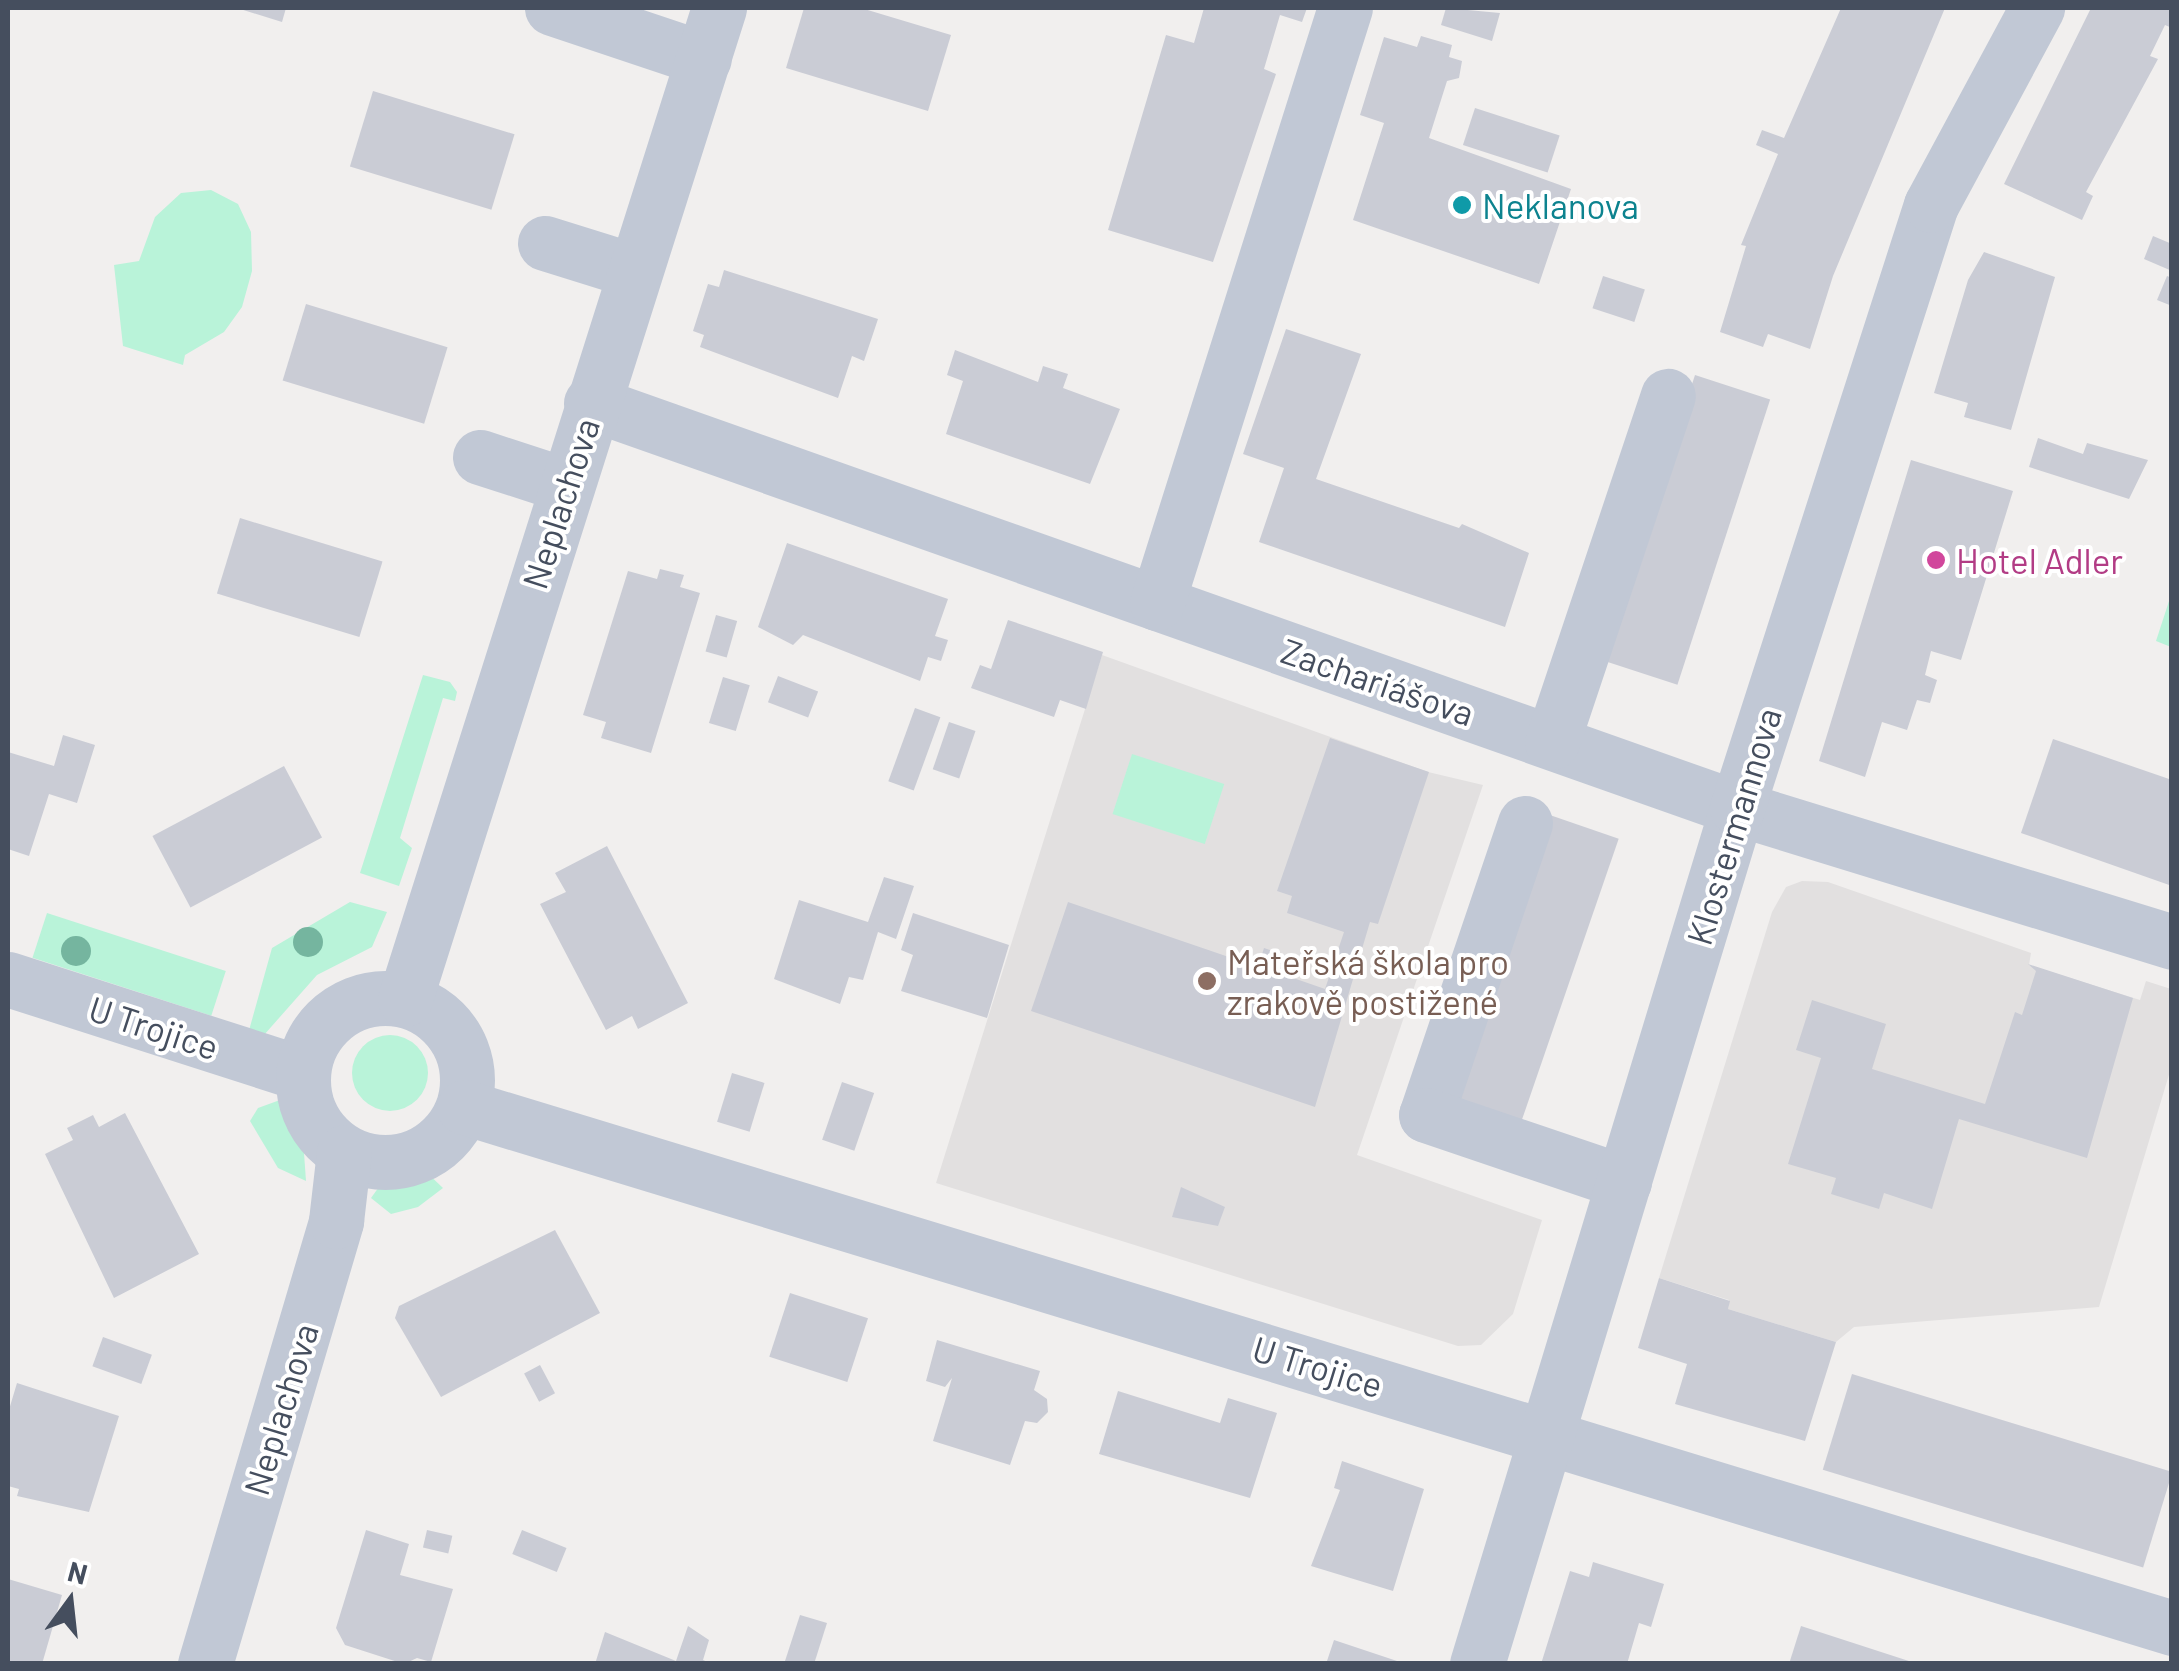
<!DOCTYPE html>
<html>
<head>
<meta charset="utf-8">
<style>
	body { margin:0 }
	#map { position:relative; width:2179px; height:1671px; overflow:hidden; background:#f1efee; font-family:Barlow,sans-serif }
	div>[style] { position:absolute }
	.education>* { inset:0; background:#e2e0e0 }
	.green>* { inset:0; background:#b9f3d9; transform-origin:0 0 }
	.round { border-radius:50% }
	.building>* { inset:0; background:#caccd5; transform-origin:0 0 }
	.minor>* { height:55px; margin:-27.5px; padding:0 27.5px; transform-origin:27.5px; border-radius:27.5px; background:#c1c8d5 }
	.minor>.ring { margin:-27.5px; padding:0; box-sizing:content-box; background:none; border:55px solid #c1c8d5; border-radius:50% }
	.trees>* { width:30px; height:30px; margin:-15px; border-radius:50%; background:#75b59f }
	.dots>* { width:28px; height:28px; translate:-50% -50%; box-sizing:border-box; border:5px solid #fff; border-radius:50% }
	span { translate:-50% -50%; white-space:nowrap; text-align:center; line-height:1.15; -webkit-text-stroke:8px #fff; paint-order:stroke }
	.culture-label { font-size:35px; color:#0d838f }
	.left { translate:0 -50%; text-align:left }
	.street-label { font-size:35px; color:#454e5e }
	.hotel-label { font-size:35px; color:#b23c85 }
	.education-label { font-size:35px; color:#785e54 }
	.frame { position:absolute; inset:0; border:10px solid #454e5e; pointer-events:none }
	.north { position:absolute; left:20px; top:1551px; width:100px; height:100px; -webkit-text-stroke:8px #fff; paint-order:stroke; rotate:15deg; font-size:28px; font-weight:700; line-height:40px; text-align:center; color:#454e5e }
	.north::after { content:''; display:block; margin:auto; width:35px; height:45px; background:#454e5e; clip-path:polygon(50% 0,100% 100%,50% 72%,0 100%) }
</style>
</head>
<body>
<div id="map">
	<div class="education">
		<div style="clip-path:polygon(1102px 655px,1428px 772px,1483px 785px,1357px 1155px,1542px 1220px,1513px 1314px,1481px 1345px,1458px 1346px,936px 1183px)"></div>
		<div style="clip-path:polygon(1802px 881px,1828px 882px,2031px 953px,2029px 965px,2140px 1000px,2146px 981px,2171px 989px,2171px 1068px,2099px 1307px,1854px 1327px,1836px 1342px,1728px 1309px,1729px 1300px,1659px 1278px,1772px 912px,1786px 887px)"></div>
	</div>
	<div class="green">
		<div style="clip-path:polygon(211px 190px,238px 204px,251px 232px,252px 271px,242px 307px,224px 332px,185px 355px,183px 365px,123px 346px,114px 265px,139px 261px,155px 217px,181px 193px)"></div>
		<div style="clip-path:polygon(2171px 595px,2172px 647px,2171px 647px,2156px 641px)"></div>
		<div style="clip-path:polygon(423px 675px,450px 682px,457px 692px,455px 701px,443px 698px,400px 838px,412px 848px,399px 886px,360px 873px)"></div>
		<div style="left:1132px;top:754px;width:97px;height:63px;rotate:18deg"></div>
		<div style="clip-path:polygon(350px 902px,387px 912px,372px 947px,317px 975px,264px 1035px,248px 1034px,272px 948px)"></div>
		<div style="left:47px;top:913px;width:188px;height:47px;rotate:18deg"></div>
		<div class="round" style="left:352px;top:1035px;width:76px;height:76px"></div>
		<div style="clip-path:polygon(280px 1100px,303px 1139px,306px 1181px,278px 1168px,250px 1121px,258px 1108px)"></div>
		<div style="clip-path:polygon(422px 1168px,443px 1188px,418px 1207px,391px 1214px,371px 1198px,384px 1180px)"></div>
	</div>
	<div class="building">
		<div style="clip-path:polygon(237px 8px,286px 8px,282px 22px)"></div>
		<div style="clip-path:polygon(804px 8px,861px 8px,951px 35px,928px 111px,786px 68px)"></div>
		<div style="clip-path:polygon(1204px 8px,1307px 8px,1302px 22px,1280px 15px,1264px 69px,1276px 74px,1213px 262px,1108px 230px,1166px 35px,1194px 43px)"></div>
		<div style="clip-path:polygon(1446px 8px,1500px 13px,1492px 41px,1441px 25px)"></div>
		<div style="clip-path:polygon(1841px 8px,1945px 8px,1833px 276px,1810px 349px,1768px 334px,1763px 347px,1720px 332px,1746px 246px,1741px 245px,1778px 154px,1756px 145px,1762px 130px,1784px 138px)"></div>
		<div style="clip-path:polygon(2091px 8px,2172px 8px,2172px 28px,2165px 25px,2150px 56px,2158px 59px,2086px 192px,2093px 196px,2082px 220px,2004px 184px)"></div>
		<div style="clip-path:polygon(1421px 36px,1452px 45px,1449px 57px,1462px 61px,1459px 78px,1447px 81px,1429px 138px,1571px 189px,1539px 284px,1353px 220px,1384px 123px,1360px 115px,1384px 37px,1417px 47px)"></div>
		<div style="left:373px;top:91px;width:148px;height:79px;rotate:17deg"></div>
		<div style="left:1475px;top:108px;width:89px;height:39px;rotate:18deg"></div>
		<div style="clip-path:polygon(2153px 236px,2172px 244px,2172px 271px,2144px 259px)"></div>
		<div style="clip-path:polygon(1984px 252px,2055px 277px,2011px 430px,1964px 417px,1968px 403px,1934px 393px,1968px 280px)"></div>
		<div style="clip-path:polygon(724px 270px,878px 319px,864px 361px,852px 356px,838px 398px,700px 347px,704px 335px,693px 331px,708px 284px,719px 287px)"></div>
		<div style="left:1603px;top:276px;width:44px;height:34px;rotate:18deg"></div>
		<div style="clip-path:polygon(2167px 276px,2172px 278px,2172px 306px,2157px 300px)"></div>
		<div style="left:306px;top:304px;width:148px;height:80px;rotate:17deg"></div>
		<div style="clip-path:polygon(1286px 329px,1361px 354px,1316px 479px,1459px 528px,1462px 524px,1529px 553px,1505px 627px,1259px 542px,1284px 468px,1243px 454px)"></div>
		<div style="clip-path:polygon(955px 350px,1038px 382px,1043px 366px,1068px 374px,1063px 388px,1120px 409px,1090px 484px,946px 434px,963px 381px,947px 375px)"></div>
		<div style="left:1695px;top:375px;width:79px;height:300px;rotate:18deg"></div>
		<div style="clip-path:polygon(2038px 438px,2083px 454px,2087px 443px,2148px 460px,2129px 499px,2029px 467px)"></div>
		<div style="clip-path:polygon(1911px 460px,2013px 491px,1961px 660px,1931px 651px,1925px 675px,1937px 680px,1930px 703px,1917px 700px,1907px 730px,1882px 722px,1865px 777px,1819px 761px)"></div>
		<div style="left:240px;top:518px;width:149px;height:79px;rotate:17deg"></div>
		<div style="clip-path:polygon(787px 543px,948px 599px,935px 636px,948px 640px,941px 661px,928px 657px,920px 681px,803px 635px,793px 645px,758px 627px)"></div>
		<div style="clip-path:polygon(660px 569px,684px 575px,680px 587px,700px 593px,651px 753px,601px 738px,606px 722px,583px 715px,628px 571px,657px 579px)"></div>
		<div style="left:716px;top:615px;width:22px;height:38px;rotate:16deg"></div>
		<div style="clip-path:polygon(1008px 620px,1103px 652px,1086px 709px,1060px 700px,1054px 717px,971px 688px,980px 665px,991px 669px)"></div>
		<div style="left:778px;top:676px;width:43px;height:28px;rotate:21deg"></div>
		<div style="left:723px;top:677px;width:28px;height:48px;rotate:17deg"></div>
		<div style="left:915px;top:708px;width:27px;height:78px;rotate:20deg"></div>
		<div style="left:949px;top:722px;width:28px;height:50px;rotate:19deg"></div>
		<div style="clip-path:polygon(63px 735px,95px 745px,77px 803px,49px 794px,29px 856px,8px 849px,8px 752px,54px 766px)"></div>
		<div style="clip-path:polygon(1330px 738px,1429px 772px,1378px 924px,1370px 922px,1315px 1107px,1031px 1011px,1068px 902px,1258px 967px,1264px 948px,1285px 955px,1276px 972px,1325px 989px,1344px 932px,1287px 913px,1292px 896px,1277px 891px)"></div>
		<div style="clip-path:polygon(2053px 739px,2172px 780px,2172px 886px,2021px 833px)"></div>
		<div style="left:284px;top:766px;width:81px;height:149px;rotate:62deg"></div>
		<div style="left:1544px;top:813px;width:79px;height:301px;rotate:19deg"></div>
		<div style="clip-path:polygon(607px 846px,688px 1003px,638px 1029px,632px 1016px,606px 1030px,540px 904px,566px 892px,555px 873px)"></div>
		<div style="clip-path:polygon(884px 877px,914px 886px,896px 939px,878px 932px,863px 980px,849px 977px,840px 1004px,774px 979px,799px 900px,868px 922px)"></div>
		<div style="clip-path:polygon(913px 913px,1009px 945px,987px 1018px,901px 991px,913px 955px,901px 950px)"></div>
		<div style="clip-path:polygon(2028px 964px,2133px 998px,2087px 1158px,1959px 1119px,1932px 1209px,1884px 1193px,1879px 1209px,1831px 1194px,1836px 1178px,1788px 1164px,1821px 1058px,1796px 1050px,1812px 1000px,1886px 1024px,1872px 1069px,1985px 1104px,2015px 1012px,2022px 1015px,2036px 971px)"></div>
		<div style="left:732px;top:1073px;width:34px;height:51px;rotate:17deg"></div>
		<div style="left:842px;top:1082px;width:34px;height:61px;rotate:19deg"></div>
		<div style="clip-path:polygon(125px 1113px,199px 1254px,114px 1298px,45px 1154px,73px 1140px,67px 1128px,93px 1115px,99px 1127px)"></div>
		<div style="clip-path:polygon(1181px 1187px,1225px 1207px,1218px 1226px,1172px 1217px)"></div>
		<div style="clip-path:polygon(555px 1230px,600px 1313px,441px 1397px,395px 1318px,399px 1306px)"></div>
		<div style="clip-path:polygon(1659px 1278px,1730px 1301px,1728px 1309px,1836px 1342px,1805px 1441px,1675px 1404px,1687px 1364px,1638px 1348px)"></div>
		<div style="left:790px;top:1293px;width:82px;height:67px;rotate:18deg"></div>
		<div style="left:103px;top:1337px;width:52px;height:31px;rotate:20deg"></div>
		<div style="clip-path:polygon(937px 1340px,1040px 1371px,1034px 1390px,1047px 1399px,1048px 1412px,1037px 1423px,1025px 1421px,1010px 1465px,933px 1441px,952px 1378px,945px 1387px,926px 1381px)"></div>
		<div style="left:540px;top:1365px;width:32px;height:18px;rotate:62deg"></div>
		<div style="left:1852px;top:1374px;width:335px;height:100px;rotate:17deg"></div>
		<div style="clip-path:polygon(17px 1383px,119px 1416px,89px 1512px,17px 1496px,19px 1489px,8px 1486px,8px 1413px)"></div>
		<div style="clip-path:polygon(1118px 1391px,1220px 1423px,1228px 1398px,1277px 1413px,1250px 1498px,1099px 1454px)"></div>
		<div style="clip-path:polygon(1342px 1461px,1424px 1489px,1393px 1591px,1311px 1566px,1340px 1490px,1334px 1488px)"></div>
		<div style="clip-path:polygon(366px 1530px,409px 1544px,400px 1575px,453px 1589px,431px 1662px,417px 1658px,404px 1664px,345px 1645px,336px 1628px)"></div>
		<div style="left:427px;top:1530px;width:26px;height:18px;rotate:13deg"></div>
		<div style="left:522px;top:1530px;width:48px;height:26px;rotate:22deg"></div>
		<div style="clip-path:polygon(1593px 1562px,1664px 1584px,1651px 1627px,1639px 1623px,1627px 1664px,1541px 1664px,1570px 1571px,1589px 1577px)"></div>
		<div style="clip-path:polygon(8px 1579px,62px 1595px,42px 1664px,8px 1664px)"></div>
		<div style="clip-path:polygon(800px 1615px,827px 1623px,814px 1664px,785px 1661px)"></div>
		<div style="clip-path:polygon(688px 1626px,709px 1640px,703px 1660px,712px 1664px,595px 1664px,605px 1632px,676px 1661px)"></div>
		<div style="clip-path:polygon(1801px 1626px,1915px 1663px,1915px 1664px,1789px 1664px)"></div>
		<div style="clip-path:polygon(1334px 1640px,1403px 1663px,1403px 1664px,1326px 1664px)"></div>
	</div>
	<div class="minor">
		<div style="left:552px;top:8px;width:160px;rotate:18.5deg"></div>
		<div style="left:545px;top:243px;width:94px;rotate:17.3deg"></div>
		<div style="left:591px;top:403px;width:1215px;rotate:19.46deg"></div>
		<div style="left:1737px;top:808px;width:455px;rotate:17.1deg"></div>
		<div style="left:480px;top:457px;width:90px;rotate:18deg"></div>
		<div style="left:1157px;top:603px;width:624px;rotate:-72.47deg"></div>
		<div style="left:1552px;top:742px;width:365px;rotate:-71.5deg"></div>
		<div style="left:1525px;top:823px;width:308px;rotate:108.7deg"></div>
		<div style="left:1426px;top:1115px;width:209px;rotate:18.7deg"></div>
		<div style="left:8px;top:979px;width:307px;rotate:17.8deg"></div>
		<div class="ring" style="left:303px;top:998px;width:109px;height:109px"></div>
		<div style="left:405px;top:999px;width:1040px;rotate:-72.42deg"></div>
		<div style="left:464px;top:1107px;width:1786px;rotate:16.96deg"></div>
		<div style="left:205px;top:1664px;width:462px;rotate:-73.5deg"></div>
		<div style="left:336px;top:1221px;width:69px;rotate:-83.4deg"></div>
		<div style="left:1477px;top:1664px;width:895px;rotate:-73.1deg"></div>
		<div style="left:1737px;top:808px;width:633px;rotate:-72.17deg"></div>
		<div style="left:1931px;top:205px;width:224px;rotate:-61.7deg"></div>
	</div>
	<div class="trees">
		<div style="left:308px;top:942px"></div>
		<div style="left:76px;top:951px"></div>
	</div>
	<div class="dots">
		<div style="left:1462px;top:205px;background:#0f9aa8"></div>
		<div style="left:1936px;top:560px;background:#d1479c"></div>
		<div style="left:1207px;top:981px;background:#8d6e63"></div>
	</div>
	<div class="culture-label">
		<span class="left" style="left:1482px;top:205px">Neklanova</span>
	</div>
	<div class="street-label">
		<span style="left:560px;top:503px;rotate:-72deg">Neplachova</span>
		<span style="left:1378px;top:681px;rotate:19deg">Zachariášova</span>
		<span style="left:1733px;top:826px;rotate:-73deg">Klostermannova</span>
		<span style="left:154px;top:1027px;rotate:18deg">U Trojice</span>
		<span style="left:1318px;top:1366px;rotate:17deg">U Trojice</span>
		<span style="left:280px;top:1409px;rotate:-73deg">Neplachova</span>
	</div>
	<div class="hotel-label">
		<span class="left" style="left:1956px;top:560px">Hotel Adler</span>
	</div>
	<div class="education-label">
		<span class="left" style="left:1227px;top:981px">Mateřská škola pro<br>zrakově postižené</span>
	</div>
	<div class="frame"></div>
	<div class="north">N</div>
</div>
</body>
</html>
